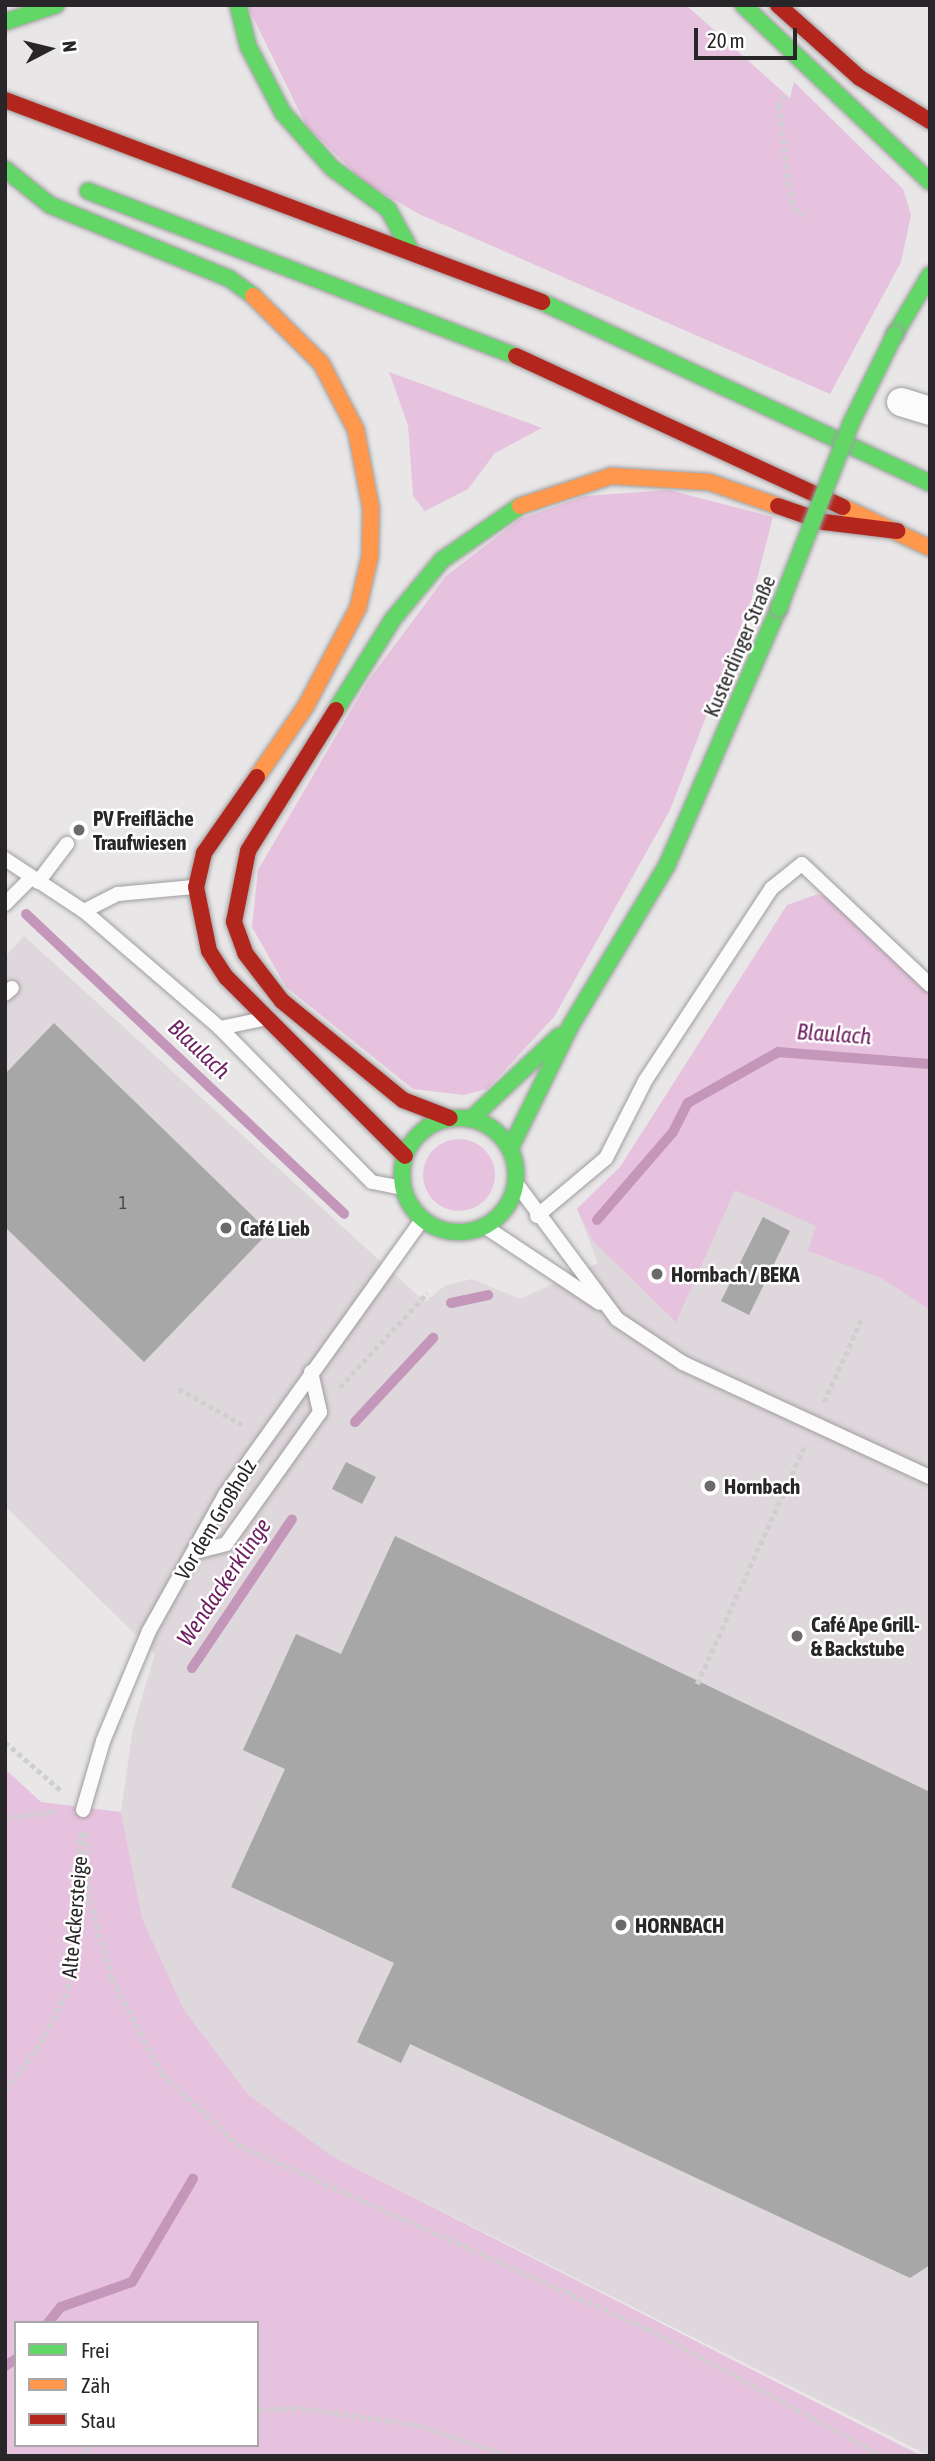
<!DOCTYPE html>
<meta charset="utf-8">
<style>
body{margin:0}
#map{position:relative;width:935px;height:2461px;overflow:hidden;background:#e8e6e7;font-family:"Asap Condensed",sans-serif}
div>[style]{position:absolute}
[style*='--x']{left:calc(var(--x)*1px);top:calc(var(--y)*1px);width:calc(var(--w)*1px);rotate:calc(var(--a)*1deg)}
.built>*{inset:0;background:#ded7dc}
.green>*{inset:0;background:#e7c2df}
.round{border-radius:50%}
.stream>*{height:10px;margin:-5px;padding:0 5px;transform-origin:5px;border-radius:5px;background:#c496ba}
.building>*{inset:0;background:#a7a7a8}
.path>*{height:4.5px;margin-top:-2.25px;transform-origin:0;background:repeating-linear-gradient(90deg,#d0cfd0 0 5px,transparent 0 8.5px)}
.roads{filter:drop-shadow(0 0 2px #9f9d9e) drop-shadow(0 0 2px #9f9d9e)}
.lane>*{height:14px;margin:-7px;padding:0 7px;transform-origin:7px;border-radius:7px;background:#fcfbfb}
.street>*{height:28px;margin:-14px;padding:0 14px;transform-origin:14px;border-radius:14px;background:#fcfbfb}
.fast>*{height:16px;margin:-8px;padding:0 8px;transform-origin:8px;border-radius:8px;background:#63d668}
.fast>.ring{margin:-8px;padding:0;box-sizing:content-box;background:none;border:16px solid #63d668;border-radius:50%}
.slow>*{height:16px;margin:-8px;padding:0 8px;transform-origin:8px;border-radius:8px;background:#ff974d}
.jam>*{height:16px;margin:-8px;padding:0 8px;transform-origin:8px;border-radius:8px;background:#b3261e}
.bridges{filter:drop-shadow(0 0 2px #9f9d9e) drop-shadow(0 0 2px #9f9d9e)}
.fast-bridge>*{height:16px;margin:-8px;padding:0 8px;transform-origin:8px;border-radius:8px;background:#63d668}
.dots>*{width:19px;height:19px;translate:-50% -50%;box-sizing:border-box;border:4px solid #fff;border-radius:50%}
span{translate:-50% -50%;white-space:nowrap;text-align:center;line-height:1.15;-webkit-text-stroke:5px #fff;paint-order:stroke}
.number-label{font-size:18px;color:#484648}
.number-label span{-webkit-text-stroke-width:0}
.street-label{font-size:21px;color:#282628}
.poi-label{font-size:21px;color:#282628;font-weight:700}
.left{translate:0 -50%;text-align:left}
.water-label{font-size:23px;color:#6c1e60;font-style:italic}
.frame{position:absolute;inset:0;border:7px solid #282628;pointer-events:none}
.legend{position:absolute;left:14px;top:2321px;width:245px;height:126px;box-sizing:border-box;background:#fff;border:2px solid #a9a8a9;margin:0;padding:9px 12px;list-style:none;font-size:21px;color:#282628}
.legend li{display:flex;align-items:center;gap:14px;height:35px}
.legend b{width:35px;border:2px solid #a9a8a9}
.north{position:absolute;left:14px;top:14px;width:70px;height:70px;-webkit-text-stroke:5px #fff;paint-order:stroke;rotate:83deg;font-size:19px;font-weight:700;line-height:28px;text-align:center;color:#282628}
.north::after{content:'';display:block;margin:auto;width:24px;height:32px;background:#282628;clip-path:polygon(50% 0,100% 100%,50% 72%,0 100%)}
.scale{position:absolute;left:694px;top:28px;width:103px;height:32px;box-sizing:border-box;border:4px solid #282628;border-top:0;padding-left:9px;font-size:21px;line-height:24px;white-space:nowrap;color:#282628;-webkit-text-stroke:5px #fff;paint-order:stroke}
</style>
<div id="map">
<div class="built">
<div style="clip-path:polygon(24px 936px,425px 1302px,444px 1286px,472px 1279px,520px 1299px,598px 1263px,577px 1209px,620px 1167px,930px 1069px,930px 2456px,330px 2155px,248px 2094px,184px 2010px,142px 1918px,121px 1812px,133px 1728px,155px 1654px,5px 1506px,5px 957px)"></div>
</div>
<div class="green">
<div style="clip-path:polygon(247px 5px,686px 5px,790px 98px,794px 82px,903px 189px,911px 215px,901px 262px,830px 394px,419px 214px,364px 182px,306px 125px)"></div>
<div style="clip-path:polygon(389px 372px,542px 428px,495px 453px,468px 489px,425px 511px,413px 496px,408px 425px)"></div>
<div style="clip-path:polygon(669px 490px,773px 517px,752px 598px,670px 810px,554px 1017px,487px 1089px,464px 1095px,413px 1089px,286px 987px,252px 927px,258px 870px,368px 681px,446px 576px,520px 519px,585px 496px)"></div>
<div style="clip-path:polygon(818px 894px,844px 904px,930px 985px,930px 1310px,881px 1278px,808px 1251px,816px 1226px,735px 1190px,676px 1322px,593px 1241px,577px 1209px,620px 1167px,787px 905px)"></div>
<div class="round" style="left:423px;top:1139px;width:72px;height:72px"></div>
<div style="clip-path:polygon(evenodd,5px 1769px,41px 1802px,121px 1812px,142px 1918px,184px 2010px,248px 2094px,330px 2155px,922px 2456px,5px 2456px,5px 1769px,16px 2323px,257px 2323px,257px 2445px,16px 2445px,16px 2323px)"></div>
</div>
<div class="stream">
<div style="--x:26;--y:914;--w:437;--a:43.3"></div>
<div style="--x:597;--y:1220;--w:116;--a:-49.2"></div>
<div style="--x:673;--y:1132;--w:33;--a:-63"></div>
<div style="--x:688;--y:1103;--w:103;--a:-29.5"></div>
<div style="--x:778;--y:1052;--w:152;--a:4.5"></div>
<div style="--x:451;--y:1303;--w:38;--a:-12"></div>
<div style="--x:355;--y:1422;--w:115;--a:-47.1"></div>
<div style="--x:192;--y:1668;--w:179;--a:-56.1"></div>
<div style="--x:48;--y:2323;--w:21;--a:-51"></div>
<div style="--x:61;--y:2307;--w:75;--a:-19.4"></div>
<div style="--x:132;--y:2282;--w:120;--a:-59.4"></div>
<div style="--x:5;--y:2366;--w:13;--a:-32"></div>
</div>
<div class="building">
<div style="clip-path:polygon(54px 1023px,269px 1232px,144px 1362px,5px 1227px,5px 1074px)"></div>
<div style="clip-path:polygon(763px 1217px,790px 1231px,749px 1315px,721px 1301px)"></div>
<div style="clip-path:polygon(346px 1462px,376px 1477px,362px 1504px,332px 1489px)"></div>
<div style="clip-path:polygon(395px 1536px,930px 1792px,930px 2265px,910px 2278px,410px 2044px,401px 2063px,357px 2042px,394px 1963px,231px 1887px,285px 1769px,243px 1750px,296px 1634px,341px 1654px)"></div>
</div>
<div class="path">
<div style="--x:785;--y:95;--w:12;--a:121"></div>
<div style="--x:779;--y:105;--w:79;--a:82.7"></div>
<div style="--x:789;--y:183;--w:25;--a:79"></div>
<div style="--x:794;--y:208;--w:12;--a:42"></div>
<div style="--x:340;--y:1387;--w:128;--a:-47.2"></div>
<div style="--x:179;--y:1389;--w:76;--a:29.3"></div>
<div style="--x:824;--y:1402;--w:92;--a:-65.7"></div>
<div style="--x:697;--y:1684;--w:262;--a:-65.7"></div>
<div style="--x:5;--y:1742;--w:77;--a:40.8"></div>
<div style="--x:5;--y:1818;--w:53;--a:-7.5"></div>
<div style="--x:85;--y:1833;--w:67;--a:85.7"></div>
<div style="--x:90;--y:1900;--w:82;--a:74.4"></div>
<div style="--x:112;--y:1979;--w:107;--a:62.2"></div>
<div style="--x:162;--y:2074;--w:105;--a:42.7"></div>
<div style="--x:239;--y:2145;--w:447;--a:24.2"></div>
<div style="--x:647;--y:2328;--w:268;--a:28.5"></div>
<div style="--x:5;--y:2090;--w:59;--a:-52.5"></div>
<div style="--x:41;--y:2043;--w:60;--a:-63.4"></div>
<div style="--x:68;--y:1989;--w:158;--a:-85.3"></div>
<div style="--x:257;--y:2410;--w:44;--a:-2.6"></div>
<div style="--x:301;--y:2408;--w:117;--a:8.3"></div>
<div style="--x:417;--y:2425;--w:98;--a:18.4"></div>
<div style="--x:77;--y:2456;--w:20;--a:-33"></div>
</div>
<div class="roads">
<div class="lane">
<div style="--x:5;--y:859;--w:95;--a:33.4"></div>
<div style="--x:84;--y:911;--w:179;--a:40.7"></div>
<div style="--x:220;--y:1028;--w:216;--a:45.4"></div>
<div style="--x:372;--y:1182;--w:32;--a:11"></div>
<div style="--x:38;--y:882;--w:48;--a:-52.7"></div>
<div style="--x:5;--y:904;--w:38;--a:-45"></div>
<div style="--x:84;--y:911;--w:38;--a:-27"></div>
<div style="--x:118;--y:894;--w:76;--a:-5.3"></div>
<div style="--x:5;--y:994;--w:9;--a:-41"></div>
<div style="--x:220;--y:1028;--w:44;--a:-11.8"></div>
<div style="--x:516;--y:1183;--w:169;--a:53.4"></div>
<div style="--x:617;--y:1319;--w:79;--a:33.7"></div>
<div style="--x:683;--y:1363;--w:272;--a:24.8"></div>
<div style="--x:537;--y:1216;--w:90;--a:-40"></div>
<div style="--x:606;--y:1158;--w:86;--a:-63.1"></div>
<div style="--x:645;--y:1081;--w:231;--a:-56.7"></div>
<div style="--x:772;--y:888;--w:38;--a:-39"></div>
<div style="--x:802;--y:864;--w:176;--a:43.4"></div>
<div style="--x:484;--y:1226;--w:139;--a:33.6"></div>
<div style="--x:195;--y:1552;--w:32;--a:-14"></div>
<div style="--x:226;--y:1544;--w:162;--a:-54.5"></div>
<div style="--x:320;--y:1412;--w:41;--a:-102.7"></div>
<div style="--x:83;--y:1810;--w:72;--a:-73.8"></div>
<div style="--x:103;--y:1741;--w:119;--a:-67.3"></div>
<div style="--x:149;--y:1631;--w:156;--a:-60.8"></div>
<div style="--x:225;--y:1495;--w:338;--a:-54.4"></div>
</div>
<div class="street">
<div style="--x:901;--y:402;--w:30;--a:17"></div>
</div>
<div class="fast">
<div style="--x:238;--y:5;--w:42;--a:76.3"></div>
<div style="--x:248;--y:46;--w:76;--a:62.4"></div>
<div style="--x:283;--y:113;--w:74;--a:48.3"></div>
<div style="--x:332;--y:168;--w:69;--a:36.2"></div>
<div style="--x:388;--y:209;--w:46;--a:61.2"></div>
<div style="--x:743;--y:5;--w:257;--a:43.4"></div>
<div style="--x:5;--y:22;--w:54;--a:-18.4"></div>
<div style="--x:5;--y:169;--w:58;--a:38.7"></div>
<div style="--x:50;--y:205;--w:195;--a:22.3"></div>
<div style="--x:230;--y:279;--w:29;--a:36"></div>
<div style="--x:88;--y:191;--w:459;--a:21.1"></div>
<div style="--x:542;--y:302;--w:428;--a:25"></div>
<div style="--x:895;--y:334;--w:69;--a:-59.3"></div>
<div style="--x:336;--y:710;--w:107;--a:-57.9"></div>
<div style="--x:393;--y:619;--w:77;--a:-50.3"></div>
<div style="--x:442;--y:560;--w:95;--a:-34.7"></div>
<div class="ring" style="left:402px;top:1118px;width:98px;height:98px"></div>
<div style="--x:472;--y:1118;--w:120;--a:-43.3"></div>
<div style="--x:510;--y:1149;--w:138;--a:-63.8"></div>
<div style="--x:571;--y:1025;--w:187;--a:-59"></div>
<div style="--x:667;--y:865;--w:280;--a:-66.5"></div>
</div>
<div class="slow">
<div style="--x:253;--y:296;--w:95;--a:44.6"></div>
<div style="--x:321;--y:363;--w:76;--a:62.4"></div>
<div style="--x:356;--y:430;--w:80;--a:79.2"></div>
<div style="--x:371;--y:509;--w:47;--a:91.2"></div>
<div style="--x:370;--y:556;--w:53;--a:103"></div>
<div style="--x:358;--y:608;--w:111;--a:118"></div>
<div style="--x:306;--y:706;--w:86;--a:124.6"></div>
<div style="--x:520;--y:506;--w:96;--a:-18.2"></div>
<div style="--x:611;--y:476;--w:98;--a:3.5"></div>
<div style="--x:709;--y:482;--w:73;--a:19.2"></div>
<div style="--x:843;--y:507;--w:96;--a:25.2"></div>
</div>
<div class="jam">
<div style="--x:778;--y:5;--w:110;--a:41.7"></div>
<div style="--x:860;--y:78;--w:82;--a:31.6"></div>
<div style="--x:5;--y:100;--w:574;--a:20.61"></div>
<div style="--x:516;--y:356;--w:360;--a:24.8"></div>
<div style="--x:778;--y:506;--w:49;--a:19.2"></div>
<div style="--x:824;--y:522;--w:74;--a:7"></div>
<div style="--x:336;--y:710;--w:166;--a:122"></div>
<div style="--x:248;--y:851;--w:72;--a:101.2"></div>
<div style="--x:234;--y:922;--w:33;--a:70"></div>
<div style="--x:245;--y:953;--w:61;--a:52.4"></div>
<div style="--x:282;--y:1001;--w:156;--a:39.3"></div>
<div style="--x:403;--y:1100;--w:50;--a:21"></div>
<div style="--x:257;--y:777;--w:93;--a:124.9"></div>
<div style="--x:204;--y:853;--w:35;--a:103"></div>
<div style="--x:196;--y:887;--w:65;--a:78.5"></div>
<div style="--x:209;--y:951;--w:31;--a:57"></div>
<div style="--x:226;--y:977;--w:253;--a:45"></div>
</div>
</div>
<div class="bridges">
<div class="fast-bridge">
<div style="--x:779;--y:608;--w:199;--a:-68.7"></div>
<div style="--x:851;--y:423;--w:99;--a:-63.7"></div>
</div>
</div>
<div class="dots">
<div style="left:79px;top:830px;background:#6b696b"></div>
<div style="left:226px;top:1228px;background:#6b696b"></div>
<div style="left:657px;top:1274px;background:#6b696b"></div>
<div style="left:710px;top:1486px;background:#6b696b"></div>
<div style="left:797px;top:1636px;background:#6b696b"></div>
<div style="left:621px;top:1925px;background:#6b696b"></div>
</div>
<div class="number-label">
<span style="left:123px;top:1203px">1</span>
</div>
<div class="street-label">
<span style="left:739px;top:646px;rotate:-67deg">Kusterdinger Straße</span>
<span style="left:215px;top:1519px;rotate:-59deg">Vor dem Großholz</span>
<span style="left:74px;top:1917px;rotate:-85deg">Alte Ackersteige</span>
</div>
<div class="poi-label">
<span class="left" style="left:93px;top:830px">PV Freifläche<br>Traufwiesen</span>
<span class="left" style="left:240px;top:1228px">Café Lieb</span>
<span class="left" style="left:671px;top:1274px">Hornbach / BEKA</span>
<span class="left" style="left:724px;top:1486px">Hornbach</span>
<span class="left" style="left:811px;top:1636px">Café Ape Grill-<br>&amp; Backstube</span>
<span class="left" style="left:635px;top:1925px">HORNBACH</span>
</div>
<div class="water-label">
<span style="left:834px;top:1034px;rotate:4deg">Blaulach</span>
<span style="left:199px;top:1049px;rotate:43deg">Blaulach</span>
<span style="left:224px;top:1582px;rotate:-56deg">Wendackerklinge</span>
</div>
<div class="frame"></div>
<ul class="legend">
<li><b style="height:9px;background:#63d668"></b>Frei</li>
<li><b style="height:9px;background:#ff974d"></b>Zäh</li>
<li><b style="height:9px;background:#b3261e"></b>Stau</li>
</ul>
<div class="north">N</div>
<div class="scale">20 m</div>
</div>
